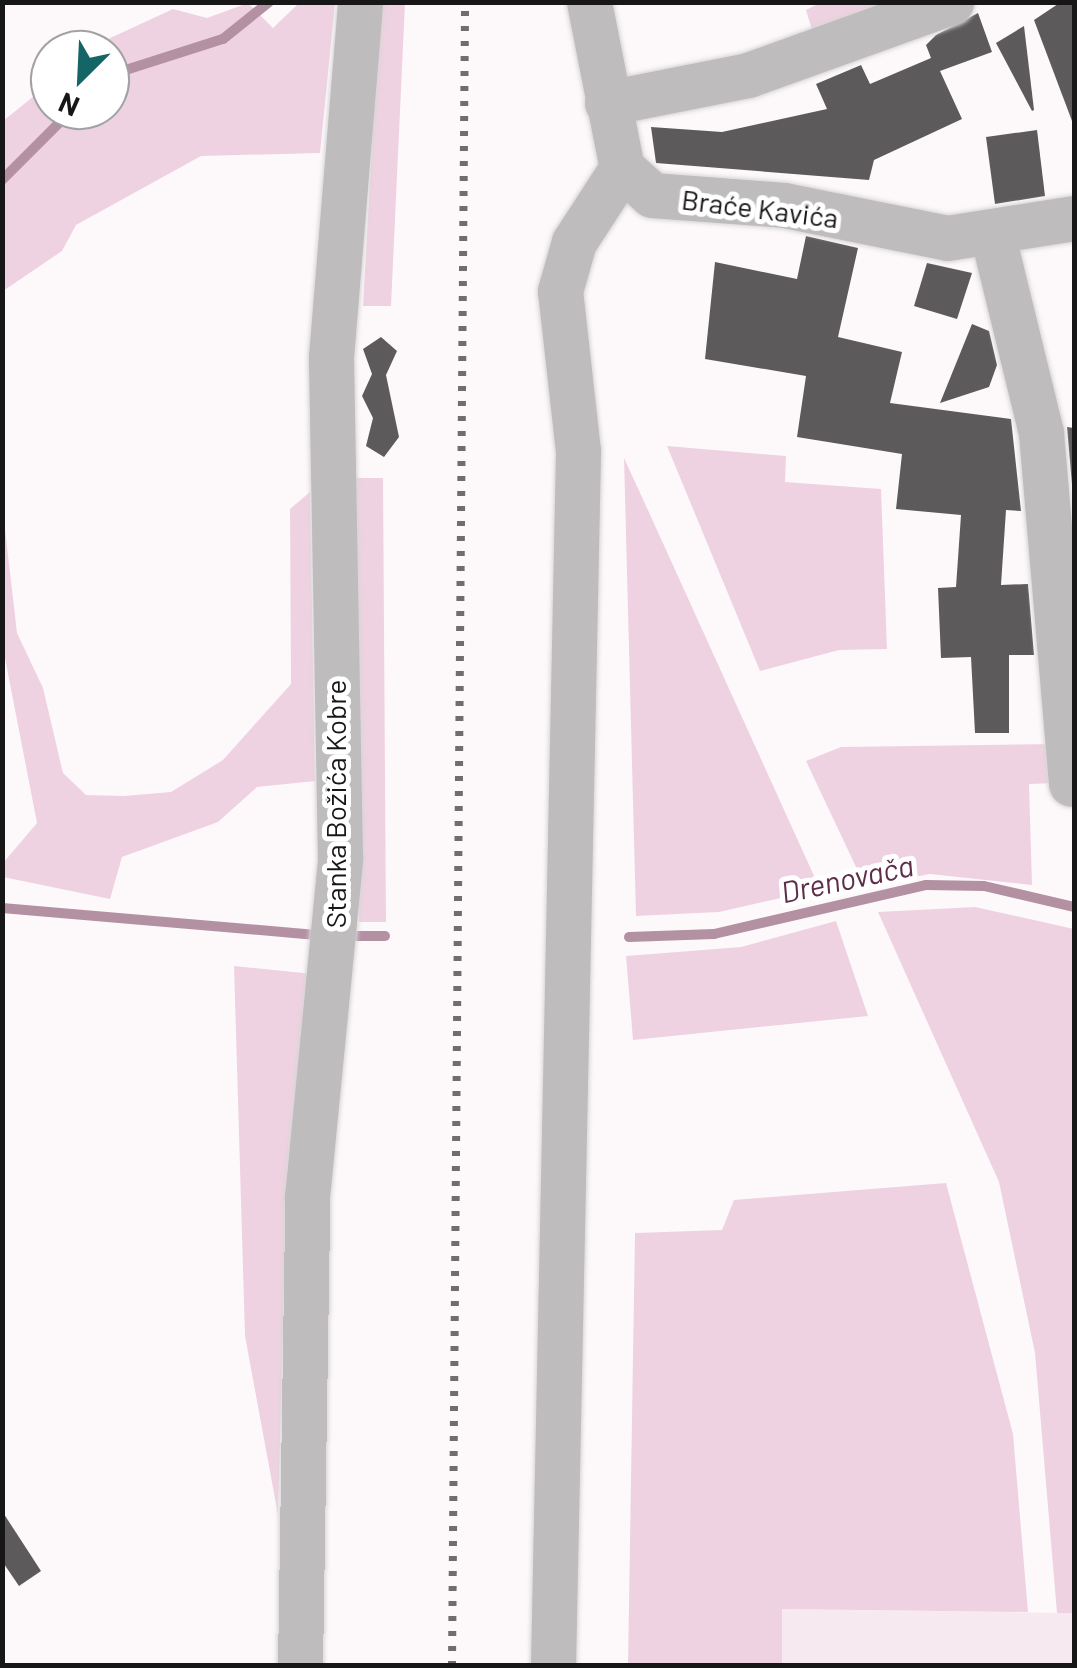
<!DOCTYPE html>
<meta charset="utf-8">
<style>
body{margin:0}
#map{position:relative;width:1077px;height:1668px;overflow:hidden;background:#fdf9fb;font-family:Barlow,sans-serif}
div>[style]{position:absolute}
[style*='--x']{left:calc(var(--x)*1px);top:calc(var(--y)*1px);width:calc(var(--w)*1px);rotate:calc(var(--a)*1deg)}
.built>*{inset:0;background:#f6eaf0}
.green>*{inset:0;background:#efd2e1}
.stream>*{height:10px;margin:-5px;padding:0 5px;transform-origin:5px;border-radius:5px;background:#b490a3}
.building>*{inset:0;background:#5d5a5b}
.roads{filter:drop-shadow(0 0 2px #d8d5d7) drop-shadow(0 0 2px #d8d5d7)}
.minor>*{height:45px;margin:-22.5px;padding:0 22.5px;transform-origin:22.5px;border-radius:22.5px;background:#bebcbd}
.rail>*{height:8px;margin-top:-4px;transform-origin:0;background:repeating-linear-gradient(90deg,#6f6d6e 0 5px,transparent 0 15px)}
span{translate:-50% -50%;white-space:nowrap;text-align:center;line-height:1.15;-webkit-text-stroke:10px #fff;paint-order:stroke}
.street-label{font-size:28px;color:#181717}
.water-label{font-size:30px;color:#5d2d49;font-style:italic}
.frame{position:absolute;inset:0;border:5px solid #181717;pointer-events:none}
.north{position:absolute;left:30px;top:30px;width:100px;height:100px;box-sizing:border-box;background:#fff;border:2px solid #a3a2a2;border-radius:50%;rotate:204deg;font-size:28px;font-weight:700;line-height:40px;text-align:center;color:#181717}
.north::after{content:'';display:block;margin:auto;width:35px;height:45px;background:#166566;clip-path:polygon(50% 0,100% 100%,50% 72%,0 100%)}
</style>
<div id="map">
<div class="built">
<div style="clip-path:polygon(782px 1609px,1074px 1613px,1074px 1665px,782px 1665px)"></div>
</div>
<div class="green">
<div style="clip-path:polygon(248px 3px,273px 28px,299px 3px,335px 3px,320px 153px,201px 156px,76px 225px,62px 251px,3px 291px,3px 121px,50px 83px,50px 110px,110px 110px,110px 50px,89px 50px,95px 45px,173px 9px,207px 18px)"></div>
<div style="clip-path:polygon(380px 3px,405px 3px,391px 306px,363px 306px)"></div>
<div style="clip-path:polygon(820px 3px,916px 3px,815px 40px,806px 10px)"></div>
<div style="clip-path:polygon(667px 446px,786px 456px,785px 482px,881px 489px,887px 649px,839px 650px,760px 671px)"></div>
<div style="clip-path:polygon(624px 458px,652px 519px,820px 889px,719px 912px,636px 916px)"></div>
<div style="clip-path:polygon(355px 478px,383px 478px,386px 922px,359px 922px)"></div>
<div style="clip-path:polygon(310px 492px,315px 781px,257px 787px,218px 822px,122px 857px,110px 899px,3px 877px,3px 863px,37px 823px,3px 648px,3px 512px,17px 633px,43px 688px,63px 773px,86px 795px,124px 796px,171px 792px,223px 760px,291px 684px,290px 509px)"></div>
<div style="clip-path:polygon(1056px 744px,1058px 783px,1029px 784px,1032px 885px,930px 874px,865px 886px,806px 761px,841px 747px)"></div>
<div style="clip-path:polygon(975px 907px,1074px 929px,1074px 1613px,1057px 1613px,1035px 1353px,999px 1182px,878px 912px)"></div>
<div style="clip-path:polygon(836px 921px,868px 1016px,633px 1040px,626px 956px,741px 947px)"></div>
<div style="clip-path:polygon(234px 966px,313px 974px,287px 1169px,278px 1515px,245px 1336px)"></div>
<div style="clip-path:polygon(946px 1183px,1013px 1434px,1028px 1612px,782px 1609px,782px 1665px,628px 1665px,635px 1233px,722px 1230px,734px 1200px)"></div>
</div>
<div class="stream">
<div style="--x:110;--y:75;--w:119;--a:-17.7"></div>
<div style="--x:223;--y:39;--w:59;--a:-38.8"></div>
<div style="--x:2;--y:180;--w:99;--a:-45"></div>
<div style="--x:2;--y:908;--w:318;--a:4.9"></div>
<div style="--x:341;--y:936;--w:44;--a:0"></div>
<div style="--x:629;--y:937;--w:85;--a:-2"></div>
<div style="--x:714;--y:934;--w:218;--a:-13"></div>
<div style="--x:926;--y:885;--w:58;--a:1"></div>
<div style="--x:984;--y:886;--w:92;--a:13.1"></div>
</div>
<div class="building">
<div style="clip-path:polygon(1061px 2px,1074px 2px,1072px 121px,1034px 20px)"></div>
<div style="clip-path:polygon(978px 13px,992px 52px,940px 71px,962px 119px,874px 160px,869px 180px,656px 163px,651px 127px,722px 132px,827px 109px,816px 84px,861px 65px,870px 84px,931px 58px,926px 45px,936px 35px)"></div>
<div style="clip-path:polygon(1024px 26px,1034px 110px,1032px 111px,996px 43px)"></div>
<div style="clip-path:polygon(1037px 130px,1045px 196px,995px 204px,986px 137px)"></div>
<div style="clip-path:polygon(806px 236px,858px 248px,838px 337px,902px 352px,890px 403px,1011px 419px,1021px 511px,1006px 510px,1001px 585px,1028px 584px,1034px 655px,1009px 655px,1009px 733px,975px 733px,971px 657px,941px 658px,938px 588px,956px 587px,961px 515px,896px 509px,902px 454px,797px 437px,806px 376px,705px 359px,715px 262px,797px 279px)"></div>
<div style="clip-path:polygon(927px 263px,972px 273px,957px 319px,914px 306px)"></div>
<div style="clip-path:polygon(972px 324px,989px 331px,997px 365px,989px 387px,940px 403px)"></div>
<div style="clip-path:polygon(381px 337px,397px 351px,386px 375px,399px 437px,384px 457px,366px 446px,373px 418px,362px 396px,372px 374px,363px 349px)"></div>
<div style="clip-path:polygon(1067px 427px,1074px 428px,1074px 508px)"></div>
<div style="clip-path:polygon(2px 1511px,41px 1571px,19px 1586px,2px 1561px)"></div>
</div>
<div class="roads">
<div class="minor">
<div style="--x:589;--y:2;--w:169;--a:78.8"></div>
<div style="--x:622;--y:168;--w:40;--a:42"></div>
<div style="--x:652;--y:195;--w:132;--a:4.3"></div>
<div style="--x:784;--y:205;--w:166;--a:11.4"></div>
<div style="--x:947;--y:238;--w:129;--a:-8.9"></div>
<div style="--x:607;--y:103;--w:144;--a:-11.2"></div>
<div style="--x:748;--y:75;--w:216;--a:-19.8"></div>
<div style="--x:993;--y:237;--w:202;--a:76.2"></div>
<div style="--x:1041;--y:433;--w:352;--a:85.1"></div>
<div style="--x:300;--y:1666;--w:469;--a:-89.1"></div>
<div style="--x:307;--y:1197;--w:340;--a:-84.4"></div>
<div style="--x:340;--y:859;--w:502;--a:-91.03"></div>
<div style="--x:331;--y:357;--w:356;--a:-85.3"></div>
<div style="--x:553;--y:1666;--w:1215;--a:-88.82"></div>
<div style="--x:578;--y:451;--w:161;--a:-96.4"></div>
<div style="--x:560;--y:291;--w:51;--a:-74.1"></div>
<div style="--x:574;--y:242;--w:88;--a:-57"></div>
</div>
</div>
<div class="rail">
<div style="--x:452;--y:1666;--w:1664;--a:-89.55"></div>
</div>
<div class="street-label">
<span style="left:760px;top:208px;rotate:7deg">Braće Kavića</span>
<span style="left:335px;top:804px;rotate:-90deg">Stanka Božića Kobre</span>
</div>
<div class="water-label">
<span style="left:847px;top:878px;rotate:-12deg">Drenovača</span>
</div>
<div class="frame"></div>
<div class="north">N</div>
</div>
